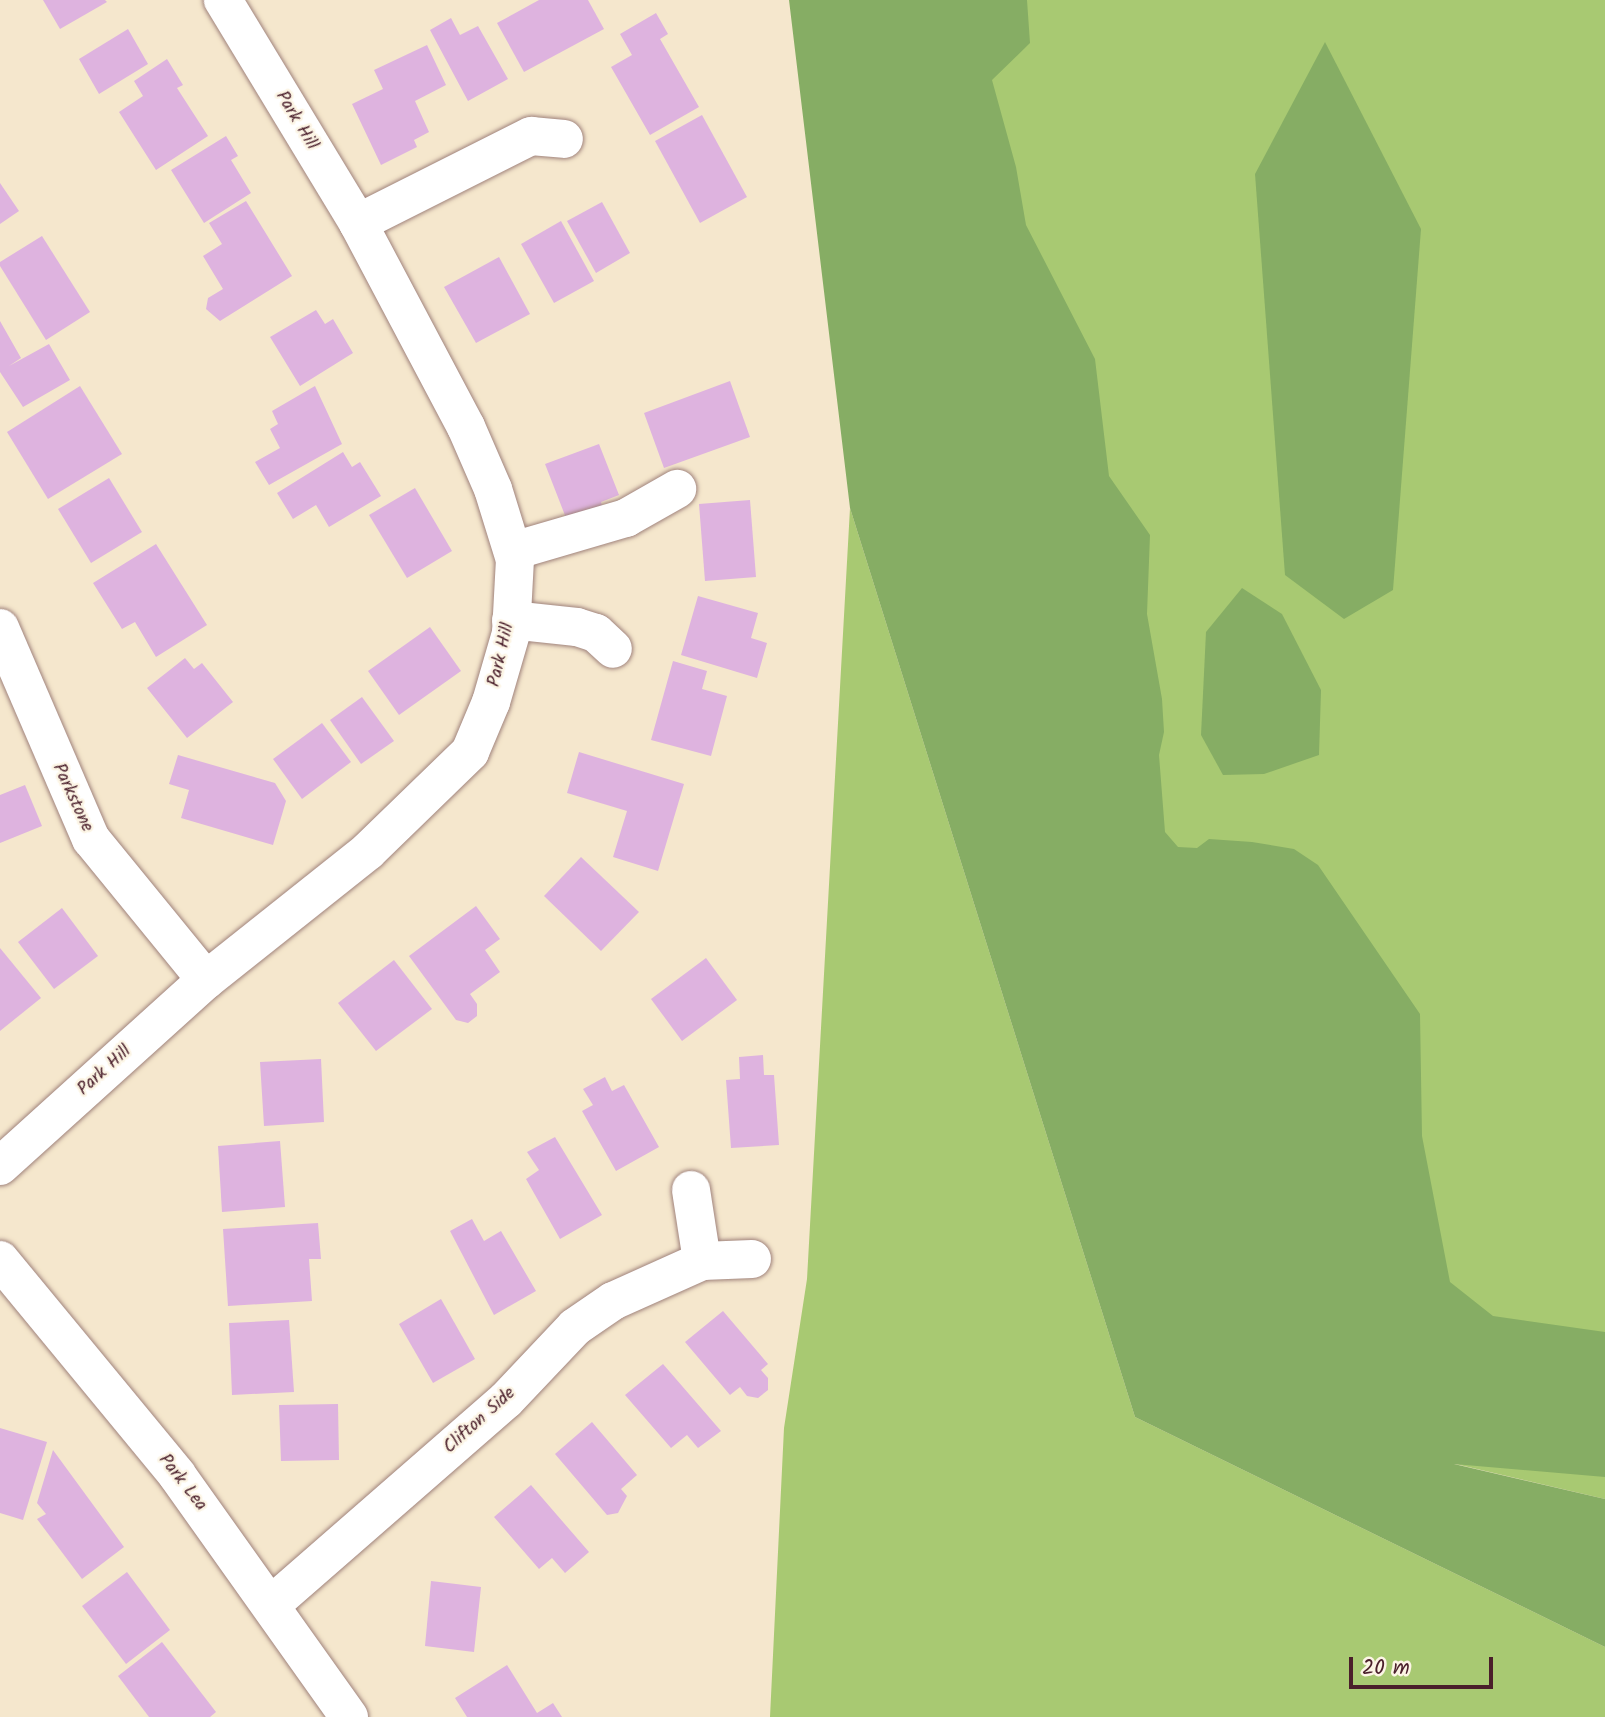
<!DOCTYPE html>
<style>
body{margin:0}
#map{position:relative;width:1605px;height:1717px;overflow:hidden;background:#f5e7cd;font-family:Kalam,sans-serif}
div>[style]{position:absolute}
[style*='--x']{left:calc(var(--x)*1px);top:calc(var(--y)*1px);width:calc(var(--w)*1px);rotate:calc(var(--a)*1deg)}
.green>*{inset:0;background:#a8c972}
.forest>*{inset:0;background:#86ad64}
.building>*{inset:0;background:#deb3df}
.roads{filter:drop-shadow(0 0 2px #a0837c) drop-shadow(0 0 2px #a0837c)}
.minor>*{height:38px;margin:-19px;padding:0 19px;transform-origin:19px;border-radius:19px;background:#fff}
span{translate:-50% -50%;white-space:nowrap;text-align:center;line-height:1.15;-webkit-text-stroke:5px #fcf5e5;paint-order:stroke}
.street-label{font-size:18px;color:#4a1f2b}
.scale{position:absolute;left:1349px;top:1657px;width:144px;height:32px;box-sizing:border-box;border:4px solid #4a1f2b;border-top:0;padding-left:9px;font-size:21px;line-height:24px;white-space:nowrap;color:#4a1f2b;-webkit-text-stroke:5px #fcf5e5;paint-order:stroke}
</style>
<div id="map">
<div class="green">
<div style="clip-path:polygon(914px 0,1605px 0,1605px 1499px,1447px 1462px,1049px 781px)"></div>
<div style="clip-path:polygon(850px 508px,1135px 1417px,1605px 1647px,1605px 1717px,770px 1717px,784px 1428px,807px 1279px)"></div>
</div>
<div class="forest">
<div style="clip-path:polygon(789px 0,1027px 0,1030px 43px,992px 80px,1016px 167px,1026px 225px,1095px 359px,1109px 476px,1150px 535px,1147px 614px,1162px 699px,1164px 732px,1159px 755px,1165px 832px,1178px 847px,1197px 848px,1209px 839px,1252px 842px,1294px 849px,1318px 865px,1420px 1014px,1422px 1136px,1450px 1282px,1493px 1316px,1605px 1332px,1605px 1477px,1454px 1464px,1605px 1499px,1605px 1647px,1135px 1417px,850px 508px)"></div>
<div style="clip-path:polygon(1325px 42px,1421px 229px,1393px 590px,1344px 619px,1285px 575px,1255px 174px)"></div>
<div style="clip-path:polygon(1242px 588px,1282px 614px,1321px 690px,1319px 755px,1264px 774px,1223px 775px,1201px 735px,1206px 632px)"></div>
</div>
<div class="building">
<div style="clip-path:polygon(43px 0,105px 0,107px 2px,60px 29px)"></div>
<div style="clip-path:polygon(539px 0,588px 0,604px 29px,524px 72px,497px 23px)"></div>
<div style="clip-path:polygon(656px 13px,668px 34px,660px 39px,699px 107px,650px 135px,611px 67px,632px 55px,620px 34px)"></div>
<div style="clip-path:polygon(451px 18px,460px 35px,478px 26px,508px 79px,468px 101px,430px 30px)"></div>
<div style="clip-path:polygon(128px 29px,148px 64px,99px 94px,79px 59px)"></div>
<div style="clip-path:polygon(427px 45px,446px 85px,415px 101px,429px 132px,414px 140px,417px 147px,381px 165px,352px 104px,383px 89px,374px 70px)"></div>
<div style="clip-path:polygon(167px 59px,183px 85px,177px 88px,208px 136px,156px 170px,119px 112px,143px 96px,134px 81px)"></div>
<div style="clip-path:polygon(702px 115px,747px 197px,700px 223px,655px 141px)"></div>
<div style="clip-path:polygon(226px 136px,238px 156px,231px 160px,251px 193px,204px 223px,171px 170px)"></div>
<div style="clip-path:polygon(0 183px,19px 211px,0 224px)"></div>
<div style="clip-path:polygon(246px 201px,292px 276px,220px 321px,206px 309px,208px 298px,223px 289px,203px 256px,222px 244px,209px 223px)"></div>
<div style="clip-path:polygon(602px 202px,630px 253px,596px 273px,567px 221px)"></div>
<div style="clip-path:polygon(561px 221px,594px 281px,554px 303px,521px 244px)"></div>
<div style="clip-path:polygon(42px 236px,90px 312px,46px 340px,0 266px,0 262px)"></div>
<div style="clip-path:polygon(499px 257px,530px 314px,476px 343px,444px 287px)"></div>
<div style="clip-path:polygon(316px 310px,325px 324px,333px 319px,353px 353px,300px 386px,270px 337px)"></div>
<div style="clip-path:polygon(0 321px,21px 358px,9px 366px,49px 344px,70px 380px,23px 407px,0 372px)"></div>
<div style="clip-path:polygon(730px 381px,750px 437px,664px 468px,644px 413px)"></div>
<div style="clip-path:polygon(80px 386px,122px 454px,48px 499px,7px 432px)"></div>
<div style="clip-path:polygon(315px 386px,342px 444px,269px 485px,255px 462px,280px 448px,270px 429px,278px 424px,272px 411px)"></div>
<div style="clip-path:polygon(599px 444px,619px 495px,601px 502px,603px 509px,568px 523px,545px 464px)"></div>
<div style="clip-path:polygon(343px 452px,352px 467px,360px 462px,381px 496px,329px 527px,316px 505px,293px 519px,277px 493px)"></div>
<div style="clip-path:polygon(109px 478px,142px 532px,91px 563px,58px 509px)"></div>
<div style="clip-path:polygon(415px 488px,452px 551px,407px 578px,369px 515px)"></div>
<div style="clip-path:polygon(750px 500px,756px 577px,705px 581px,699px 504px)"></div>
<div style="clip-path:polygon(156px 544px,207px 625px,156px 657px,135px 622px,122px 629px,93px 583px)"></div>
<div style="clip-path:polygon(698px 596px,758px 613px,751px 638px,767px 643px,757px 678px,681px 655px)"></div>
<div style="clip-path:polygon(430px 627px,461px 671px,399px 715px,368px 671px)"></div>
<div style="clip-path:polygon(185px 658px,194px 669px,202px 663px,233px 702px,187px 738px,147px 688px)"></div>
<div style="clip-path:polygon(673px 661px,707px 671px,702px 689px,727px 696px,711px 756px,651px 740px)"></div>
<div style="clip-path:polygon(362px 697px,394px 741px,361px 764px,330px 720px)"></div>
<div style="clip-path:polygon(322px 723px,351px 762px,302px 799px,273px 759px)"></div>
<div style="clip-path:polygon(579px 752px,684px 784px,658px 871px,613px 857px,627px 811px,567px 793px)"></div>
<div style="clip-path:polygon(178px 755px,275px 783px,286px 801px,273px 845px,181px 818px,189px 790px,169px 784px)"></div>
<div style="clip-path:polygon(25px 785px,42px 826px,0 843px,0 795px)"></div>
<div style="clip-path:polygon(581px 857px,639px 912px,601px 951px,544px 896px)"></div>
<div style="clip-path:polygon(476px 906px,500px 939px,485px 950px,500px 972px,470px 994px,477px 1004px,477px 1016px,468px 1023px,456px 1020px,409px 956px)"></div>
<div style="clip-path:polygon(62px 908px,98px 956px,54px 989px,18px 942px)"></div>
<div style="clip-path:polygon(0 948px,41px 998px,0 1031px)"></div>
<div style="clip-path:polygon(706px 958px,737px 1000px,682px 1041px,651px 999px)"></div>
<div style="clip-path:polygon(394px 960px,432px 1009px,376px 1051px,338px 1003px)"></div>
<div style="clip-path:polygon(763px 1055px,764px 1075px,774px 1075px,779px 1145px,731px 1148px,726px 1080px,740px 1079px,739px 1057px)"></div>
<div style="clip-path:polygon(321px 1059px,324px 1122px,264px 1126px,260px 1062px)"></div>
<div style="clip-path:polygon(605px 1077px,612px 1091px,624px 1085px,659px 1147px,616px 1171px,582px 1111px,593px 1105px,583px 1089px)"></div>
<div style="clip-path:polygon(555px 1137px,602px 1215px,560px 1239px,526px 1179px,539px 1170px,527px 1152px)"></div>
<div style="clip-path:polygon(280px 1141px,285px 1207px,222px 1212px,218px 1146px)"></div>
<div style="clip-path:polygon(472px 1219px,484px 1241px,501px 1231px,536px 1291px,494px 1315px,450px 1231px)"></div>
<div style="clip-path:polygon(318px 1223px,321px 1259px,309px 1259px,312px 1301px,228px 1306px,223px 1229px)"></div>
<div style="clip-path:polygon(441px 1299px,475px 1359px,433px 1383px,399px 1324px)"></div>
<div style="clip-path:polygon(723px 1311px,768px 1364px,761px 1370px,768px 1378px,768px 1390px,758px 1398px,747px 1396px,740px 1387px,730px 1395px,685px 1342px)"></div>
<div style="clip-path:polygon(289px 1320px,294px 1392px,232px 1395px,229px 1323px)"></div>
<div style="clip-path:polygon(663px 1364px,721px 1431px,698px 1448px,687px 1435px,671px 1448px,625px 1395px)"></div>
<div style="clip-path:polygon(338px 1404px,339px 1460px,281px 1461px,279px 1405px)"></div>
<div style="clip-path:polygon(592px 1422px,637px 1475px,621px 1489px,627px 1496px,618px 1513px,607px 1515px,555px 1454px)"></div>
<div style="clip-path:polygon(0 1428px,47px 1442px,23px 1520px,0 1513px)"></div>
<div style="clip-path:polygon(53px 1450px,124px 1547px,82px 1579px,37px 1519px,46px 1514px,37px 1503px)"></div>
<div style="clip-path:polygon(531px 1485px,589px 1552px,565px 1573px,552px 1558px,539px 1569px,494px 1517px)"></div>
<div style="clip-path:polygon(127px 1572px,170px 1630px,126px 1664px,82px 1606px)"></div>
<div style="clip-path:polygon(431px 1581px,481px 1587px,474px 1652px,425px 1646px)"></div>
<div style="clip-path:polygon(162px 1642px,216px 1712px,210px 1717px,149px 1717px,118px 1676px)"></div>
<div style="clip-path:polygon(507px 1665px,537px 1713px,553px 1703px,562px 1717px,467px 1717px,455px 1698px)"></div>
</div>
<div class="roads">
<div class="minor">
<div style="--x:358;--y:223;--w:194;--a:-26.7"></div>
<div style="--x:531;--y:136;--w:33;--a:5"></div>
<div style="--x:513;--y:551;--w:118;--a:-16.3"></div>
<div style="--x:626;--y:518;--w:59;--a:-29.6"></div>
<div style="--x:511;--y:620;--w:66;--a:6.1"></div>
<div style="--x:577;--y:627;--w:20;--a:18"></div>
<div style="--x:596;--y:633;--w:23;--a:43"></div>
<div style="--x:0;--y:628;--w:230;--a:66.7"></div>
<div style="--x:91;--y:839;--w:182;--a:50.8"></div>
<div style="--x:0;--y:1166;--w:278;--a:-42.1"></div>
<div style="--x:206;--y:980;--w:207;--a:-38.5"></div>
<div style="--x:368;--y:851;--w:142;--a:-44.1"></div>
<div style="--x:470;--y:752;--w:54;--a:-67.2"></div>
<div style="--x:491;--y:702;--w:72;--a:-73.8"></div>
<div style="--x:511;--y:633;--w:73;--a:-86.9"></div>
<div style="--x:515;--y:560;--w:74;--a:-107.2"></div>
<div style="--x:493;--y:489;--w:68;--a:-113.5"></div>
<div style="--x:466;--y:427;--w:231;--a:-117.9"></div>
<div style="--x:358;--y:223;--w:261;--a:-121.2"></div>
<div style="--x:691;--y:1190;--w:72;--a:81.2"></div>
<div style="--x:0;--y:1260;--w:278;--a:50.5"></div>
<div style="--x:177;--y:1475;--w:297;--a:54.6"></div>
<div style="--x:272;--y:1604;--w:310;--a:-41.1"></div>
<div style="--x:506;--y:1400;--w:100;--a:-46.6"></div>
<div style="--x:575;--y:1327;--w:46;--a:-34.4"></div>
<div style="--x:613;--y:1301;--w:98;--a:-24.2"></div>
<div style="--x:702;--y:1261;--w:50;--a:-2.3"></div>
</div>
</div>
<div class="street-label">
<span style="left:296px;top:121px;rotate:59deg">Park Hill</span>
<span style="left:502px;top:655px;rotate:-77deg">Park Hill</span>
<span style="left:72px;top:798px;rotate:65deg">Parkstone</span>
<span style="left:105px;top:1071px;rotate:-42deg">Park Hill</span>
<span style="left:480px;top:1421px;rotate:-42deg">Clifton Side</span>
<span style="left:182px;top:1483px;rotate:52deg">Park Lea</span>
</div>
<div class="scale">20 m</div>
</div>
